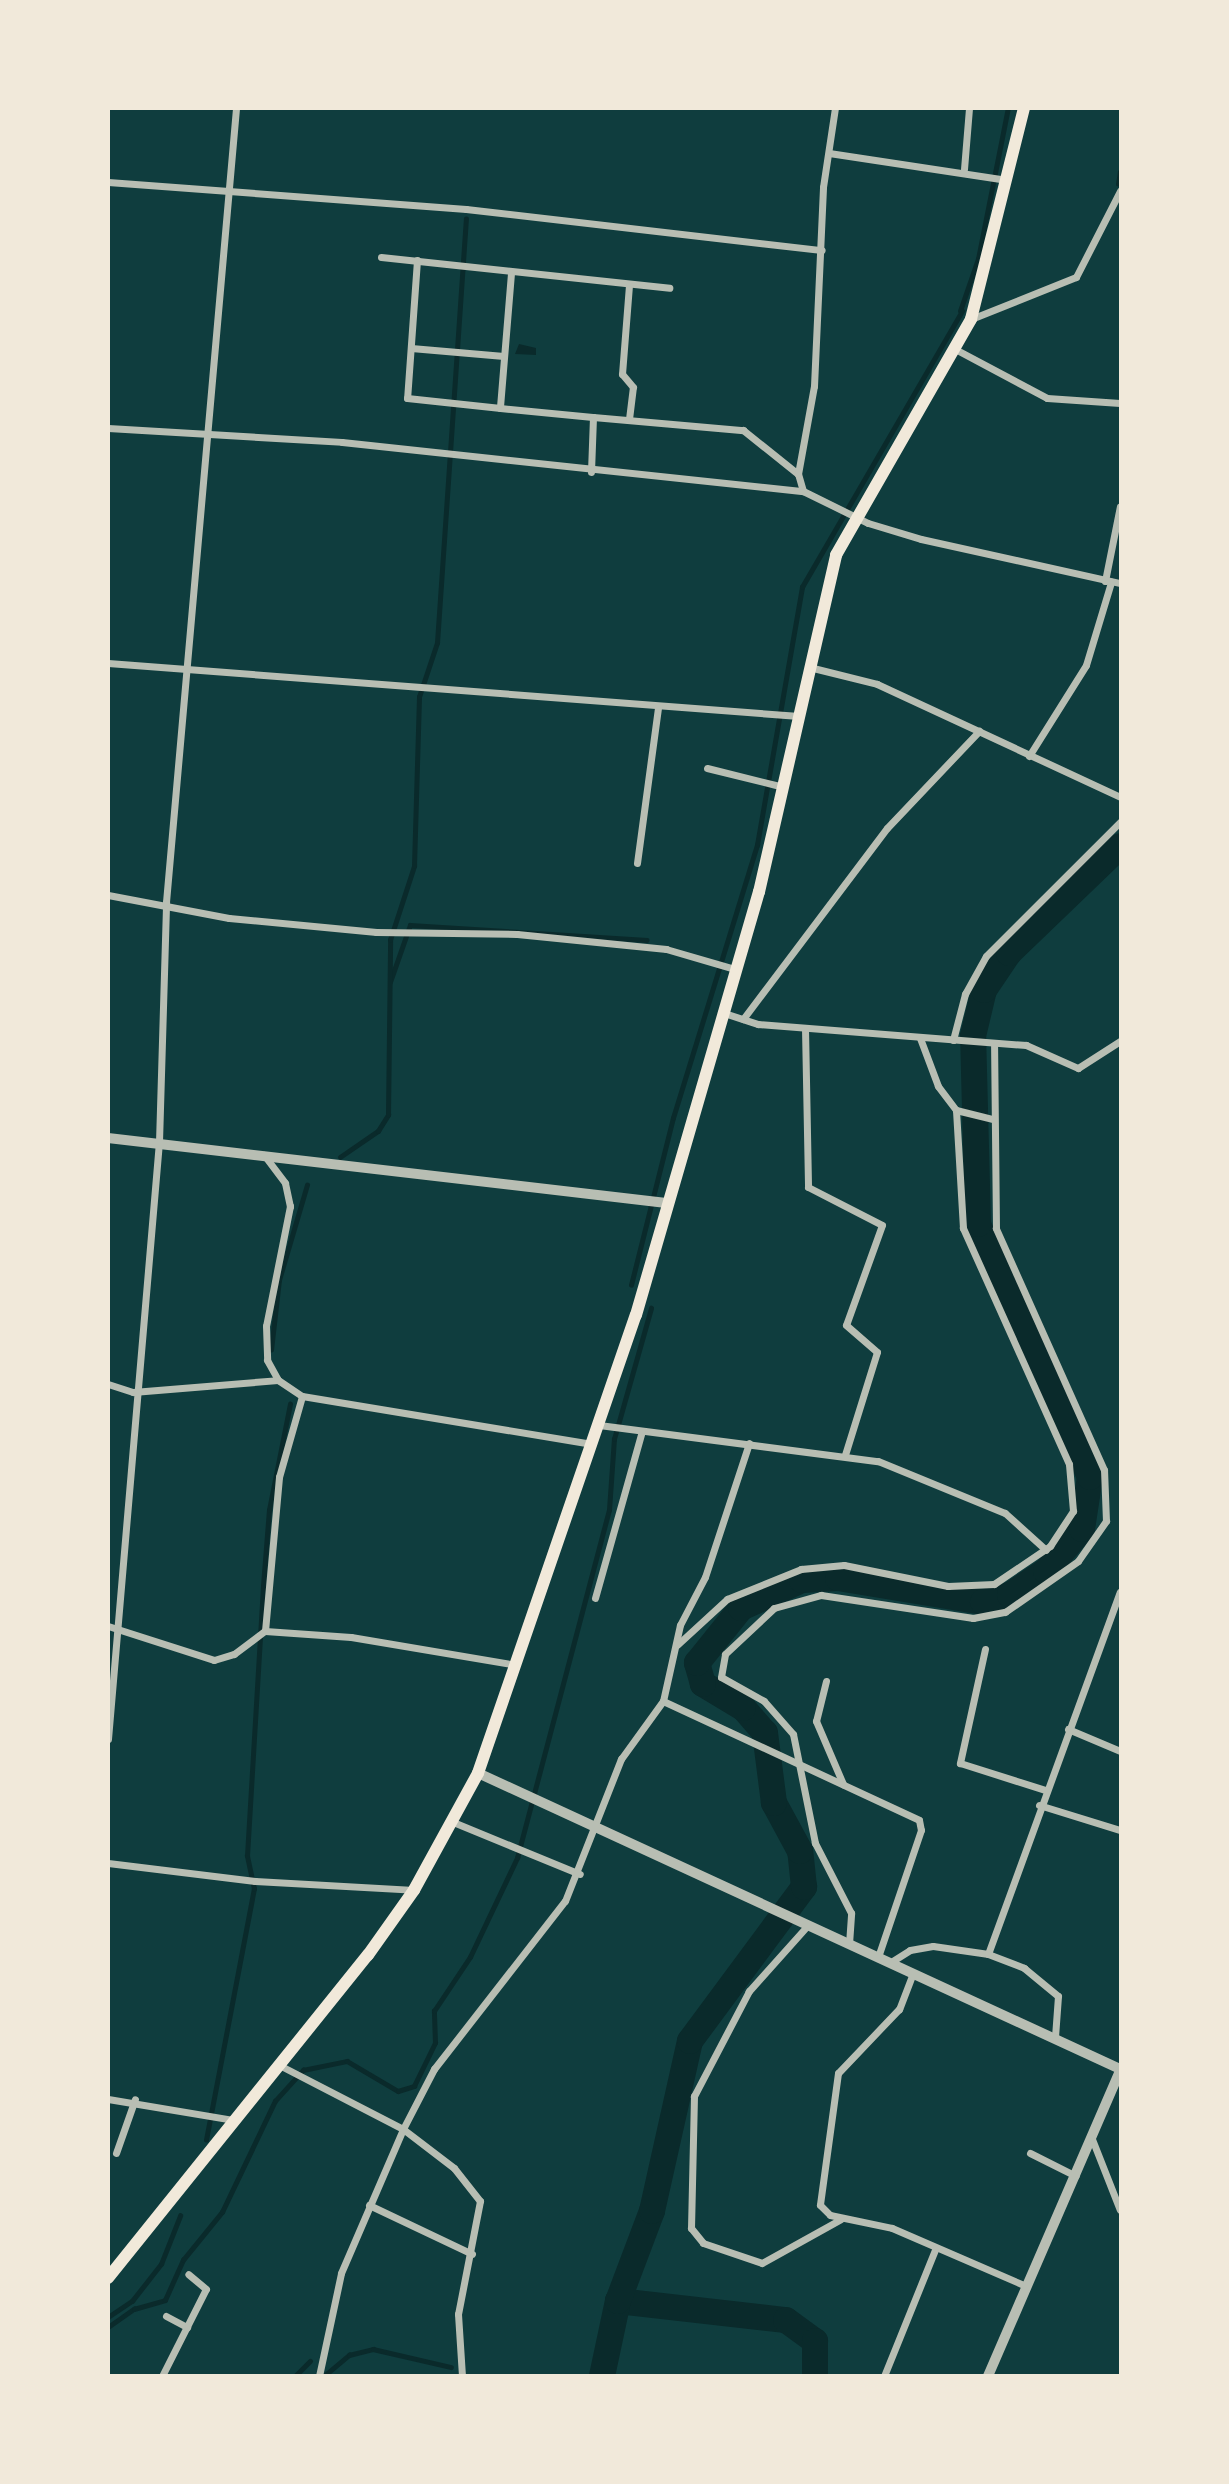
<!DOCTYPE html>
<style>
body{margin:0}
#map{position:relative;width:1229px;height:2484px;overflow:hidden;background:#0f3d3e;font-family:"Zilla Slab",serif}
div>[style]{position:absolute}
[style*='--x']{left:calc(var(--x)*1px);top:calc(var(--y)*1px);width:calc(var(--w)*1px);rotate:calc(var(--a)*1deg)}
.water>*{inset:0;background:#0a2a2b}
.stream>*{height:4.5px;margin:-2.25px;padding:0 2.25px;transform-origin:2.25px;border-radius:2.25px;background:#0a2a2b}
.river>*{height:26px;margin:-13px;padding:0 13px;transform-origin:13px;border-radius:13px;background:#0a2a2b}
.minor>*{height:7px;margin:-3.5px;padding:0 3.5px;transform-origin:3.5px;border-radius:3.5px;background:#b8beb3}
.tertiary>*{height:10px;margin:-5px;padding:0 5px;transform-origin:5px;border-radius:5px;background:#b8beb3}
.secondary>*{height:12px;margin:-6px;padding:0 6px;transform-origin:6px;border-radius:6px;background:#f1e9da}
span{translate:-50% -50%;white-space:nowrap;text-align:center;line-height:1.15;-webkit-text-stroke:5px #f1e9da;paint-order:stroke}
.frame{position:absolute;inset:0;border:110px solid #f1e9da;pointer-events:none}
</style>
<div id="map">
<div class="water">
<div style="clip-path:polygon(519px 344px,536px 348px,536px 355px,515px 354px)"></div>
</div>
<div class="stream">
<div style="--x:1118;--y:184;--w:12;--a:-81"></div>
<div style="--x:960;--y:311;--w:55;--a:-70.9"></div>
<div style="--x:978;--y:259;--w:154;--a:-78.8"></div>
<div style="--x:390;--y:982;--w:60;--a:-70.7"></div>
<div style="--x:410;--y:925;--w:237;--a:3.6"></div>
<div style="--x:340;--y:1157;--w:46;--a:-34.4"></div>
<div style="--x:378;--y:1131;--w:19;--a:-58"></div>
<div style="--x:388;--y:1115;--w:175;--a:-89.3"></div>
<div style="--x:390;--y:940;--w:78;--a:-72"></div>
<div style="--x:414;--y:866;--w:169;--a:-88.3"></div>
<div style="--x:419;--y:697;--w:57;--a:-71.6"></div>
<div style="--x:437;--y:643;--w:425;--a:-86.1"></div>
<div style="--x:631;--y:1285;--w:172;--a:-75.9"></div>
<div style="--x:673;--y:1118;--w:286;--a:-72.9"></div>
<div style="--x:757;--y:845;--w:262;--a:-80.1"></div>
<div style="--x:802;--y:587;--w:319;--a:-59.9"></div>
<div style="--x:271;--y:1350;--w:70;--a:-83.5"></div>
<div style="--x:279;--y:1280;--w:99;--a:-73.6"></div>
<div style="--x:206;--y:2140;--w:256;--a:-79.2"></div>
<div style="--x:254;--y:1889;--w:34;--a:-102"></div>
<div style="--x:247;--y:1856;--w:270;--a:-86.6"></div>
<div style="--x:263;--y:1586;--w:76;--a:-85.5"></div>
<div style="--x:269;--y:1510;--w:108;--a:-78.8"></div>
<div style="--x:108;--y:2317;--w:29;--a:-34"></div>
<div style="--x:132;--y:2301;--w:47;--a:-51.9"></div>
<div style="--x:161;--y:2264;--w:52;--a:-68.4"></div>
<div style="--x:108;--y:2327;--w:32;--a:-35"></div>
<div style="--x:134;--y:2309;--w:32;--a:-16"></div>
<div style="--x:165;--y:2300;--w:44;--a:-65.8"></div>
<div style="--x:183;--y:2260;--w:62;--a:-50.9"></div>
<div style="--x:222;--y:2212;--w:123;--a:-64.5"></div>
<div style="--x:275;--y:2101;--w:42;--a:-47.9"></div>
<div style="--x:303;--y:2070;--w:45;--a:-11.6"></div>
<div style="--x:347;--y:2061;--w:59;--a:30.5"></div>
<div style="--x:398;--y:2091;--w:17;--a:-17"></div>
<div style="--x:414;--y:2086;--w:48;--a:-64"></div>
<div style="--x:435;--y:2043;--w:32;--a:-92"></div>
<div style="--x:434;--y:2011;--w:65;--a:-56.3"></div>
<div style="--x:470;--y:1957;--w:110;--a:-64.6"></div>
<div style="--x:517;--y:1858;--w:360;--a:-75.2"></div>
<div style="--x:609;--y:1510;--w:71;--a:-86"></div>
<div style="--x:614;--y:1439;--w:136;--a:-74.2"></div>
<div style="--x:295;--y:2376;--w:21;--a:-45"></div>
<div style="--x:324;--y:2376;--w:33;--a:-40"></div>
<div style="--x:349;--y:2355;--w:25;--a:-14"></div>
<div style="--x:373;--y:2349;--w:80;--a:13"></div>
</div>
<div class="river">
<div style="--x:618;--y:2301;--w:169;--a:6.5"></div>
<div style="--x:786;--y:2320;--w:36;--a:36"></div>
<div style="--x:815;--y:2341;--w:35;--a:90"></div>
<div style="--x:602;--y:2376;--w:77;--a:-78"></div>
<div style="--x:618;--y:2301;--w:96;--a:-69.3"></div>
<div style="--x:652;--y:2211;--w:174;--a:-77.4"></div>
<div style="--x:690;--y:2041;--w:192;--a:-53.5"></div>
<div style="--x:804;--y:1887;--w:36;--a:-96"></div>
<div style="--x:800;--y:1851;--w:55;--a:-118.4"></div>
<div style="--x:774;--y:1803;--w:71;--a:-97.3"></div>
<div style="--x:765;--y:1733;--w:33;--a:-131"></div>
<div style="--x:743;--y:1708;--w:47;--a:-149"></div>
<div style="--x:703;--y:1684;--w:22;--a:-106"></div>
<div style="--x:697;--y:1663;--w:70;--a:-51.3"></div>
<div style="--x:741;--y:1608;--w:67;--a:-24.7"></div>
<div style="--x:802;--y:1580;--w:36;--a:-3"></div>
<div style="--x:838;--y:1578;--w:147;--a:9.4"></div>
<div style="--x:983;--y:1602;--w:28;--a:-15"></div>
<div style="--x:1010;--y:1595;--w:43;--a:-33.7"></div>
<div style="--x:1046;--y:1571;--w:55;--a:-49.4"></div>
<div style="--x:1082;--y:1529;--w:53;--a:-81.3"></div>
<div style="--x:1090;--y:1477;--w:277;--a:-113.9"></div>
<div style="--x:978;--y:1224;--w:188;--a:-91.5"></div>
<div style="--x:973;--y:1036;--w:47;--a:-76.6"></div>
<div style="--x:984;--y:990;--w:45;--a:-56"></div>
<div style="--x:1009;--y:953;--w:154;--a:-43.9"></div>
</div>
<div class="minor">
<div style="--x:829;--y:153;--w:180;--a:8.6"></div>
<div style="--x:964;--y:169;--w:61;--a:-85.3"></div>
<div style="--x:108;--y:182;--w:359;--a:4.3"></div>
<div style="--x:466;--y:209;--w:358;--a:6.6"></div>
<div style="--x:381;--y:257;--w:290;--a:6.1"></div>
<div style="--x:417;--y:260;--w:138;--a:94.1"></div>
<div style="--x:407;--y:398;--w:94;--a:6.1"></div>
<div style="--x:511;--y:273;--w:135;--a:94.7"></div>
<div style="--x:500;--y:408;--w:93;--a:5.5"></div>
<div style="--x:593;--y:417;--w:55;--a:92.1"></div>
<div style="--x:971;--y:319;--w:113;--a:-21.8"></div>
<div style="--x:1076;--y:277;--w:97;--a:-62.9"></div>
<div style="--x:411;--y:348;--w:93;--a:4.9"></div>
<div style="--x:955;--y:349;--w:104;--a:28"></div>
<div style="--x:1047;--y:398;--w:73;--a:3.9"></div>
<div style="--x:593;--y:417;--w:151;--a:5"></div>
<div style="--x:743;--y:430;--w:70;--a:38.7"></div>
<div style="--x:629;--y:419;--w:32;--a:-83"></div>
<div style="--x:633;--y:387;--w:17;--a:-130"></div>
<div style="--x:622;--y:374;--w:89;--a:-85.5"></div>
<div style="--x:108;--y:428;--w:234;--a:3.4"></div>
<div style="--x:342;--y:442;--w:464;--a:6.1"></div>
<div style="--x:803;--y:491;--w:72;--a:26.2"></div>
<div style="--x:868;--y:523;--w:55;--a:16.8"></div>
<div style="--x:921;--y:539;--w:204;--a:12.5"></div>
<div style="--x:803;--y:491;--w:18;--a:-106"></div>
<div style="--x:798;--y:474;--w:89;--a:-79.7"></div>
<div style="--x:814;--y:386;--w:199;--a:-87.4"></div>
<div style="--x:823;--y:187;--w:80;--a:-81.4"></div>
<div style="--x:1105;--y:581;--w:76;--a:-78.7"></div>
<div style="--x:108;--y:663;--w:693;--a:4.39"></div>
<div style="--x:809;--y:667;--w:70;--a:14"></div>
<div style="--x:877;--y:684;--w:268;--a:24.9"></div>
<div style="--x:1029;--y:756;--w:107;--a:-57.9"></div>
<div style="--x:1086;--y:665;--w:87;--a:-73.2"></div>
<div style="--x:707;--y:768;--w:79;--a:13.9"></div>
<div style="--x:637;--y:863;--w:157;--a:-82.3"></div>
<div style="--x:108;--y:895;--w:123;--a:10.8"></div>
<div style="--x:229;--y:918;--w:148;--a:5.4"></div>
<div style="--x:376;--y:932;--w:141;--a:0.8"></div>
<div style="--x:517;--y:934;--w:150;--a:5.7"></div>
<div style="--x:666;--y:949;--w:72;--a:16.2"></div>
<div style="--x:721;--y:1012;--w:39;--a:18"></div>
<div style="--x:758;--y:1024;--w:269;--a:4.5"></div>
<div style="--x:1026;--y:1045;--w:57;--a:23.9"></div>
<div style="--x:1078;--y:1068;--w:50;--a:-32.7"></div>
<div style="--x:743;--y:1019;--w:239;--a:-53"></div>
<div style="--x:887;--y:828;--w:134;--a:-46.5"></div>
<div style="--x:805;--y:1028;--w:159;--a:88.9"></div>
<div style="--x:808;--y:1187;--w:83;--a:27.2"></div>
<div style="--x:882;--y:1225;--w:106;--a:109.8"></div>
<div style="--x:846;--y:1325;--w:41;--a:41.1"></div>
<div style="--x:877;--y:1352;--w:108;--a:107.3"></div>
<div style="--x:953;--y:1040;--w:48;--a:-75.4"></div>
<div style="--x:965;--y:994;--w:43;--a:-61.1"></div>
<div style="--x:986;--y:956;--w:190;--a:-45"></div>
<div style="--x:956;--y:1110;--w:36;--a:14"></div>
<div style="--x:264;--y:1155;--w:35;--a:53"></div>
<div style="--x:285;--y:1183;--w:24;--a:78"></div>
<div style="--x:290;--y:1206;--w:122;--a:101.3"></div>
<div style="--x:266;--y:1326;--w:34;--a:88"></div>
<div style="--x:267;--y:1360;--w:23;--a:61"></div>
<div style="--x:278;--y:1380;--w:29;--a:34"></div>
<div style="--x:302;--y:1396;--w:294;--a:9.4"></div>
<div style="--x:108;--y:1384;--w:26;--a:18"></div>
<div style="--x:133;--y:1392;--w:145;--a:-4.7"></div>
<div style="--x:599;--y:1425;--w:281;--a:7.4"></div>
<div style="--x:878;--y:1461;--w:137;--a:22.3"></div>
<div style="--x:1005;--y:1513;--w:55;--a:42.1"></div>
<div style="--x:595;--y:1598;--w:173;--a:-74.3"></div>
<div style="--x:108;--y:1626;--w:111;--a:17.8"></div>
<div style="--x:214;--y:1660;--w:21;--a:-17"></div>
<div style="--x:234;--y:1654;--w:39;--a:-37"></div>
<div style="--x:265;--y:1631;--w:86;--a:4"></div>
<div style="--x:351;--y:1637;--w:167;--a:9.6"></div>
<div style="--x:265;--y:1631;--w:155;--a:-84.8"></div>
<div style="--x:279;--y:1477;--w:84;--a:-74.1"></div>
<div style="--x:677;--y:1645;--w:68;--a:-42.6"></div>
<div style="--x:727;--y:1599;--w:80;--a:-22.1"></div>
<div style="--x:801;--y:1569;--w:43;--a:-5.3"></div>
<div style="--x:844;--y:1565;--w:106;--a:11.4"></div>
<div style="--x:948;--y:1586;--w:46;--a:-2.5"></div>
<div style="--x:994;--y:1584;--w:68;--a:-34.2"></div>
<div style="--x:1050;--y:1546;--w:42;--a:-56.7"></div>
<div style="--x:1073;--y:1511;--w:47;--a:-94.9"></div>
<div style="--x:1069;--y:1464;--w:259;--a:-114.2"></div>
<div style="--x:963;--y:1228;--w:118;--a:-93.4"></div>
<div style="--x:956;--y:1110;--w:30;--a:-127"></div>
<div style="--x:938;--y:1086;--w:51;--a:-110.6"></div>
<div style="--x:985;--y:1649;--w:117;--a:102.4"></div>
<div style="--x:960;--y:1763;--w:89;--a:17.6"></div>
<div style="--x:826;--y:1681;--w:41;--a:104"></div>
<div style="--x:816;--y:1721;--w:69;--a:66.8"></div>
<div style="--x:663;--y:1701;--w:282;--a:24.9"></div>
<div style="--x:919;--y:1820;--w:10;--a:79"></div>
<div style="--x:921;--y:1830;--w:134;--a:108.7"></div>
<div style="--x:1068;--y:1729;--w:56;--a:22.9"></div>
<div style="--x:108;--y:1739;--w:599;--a:-85.12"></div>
<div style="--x:159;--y:1142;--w:240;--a:-88.3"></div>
<div style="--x:166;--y:902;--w:797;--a:-84.96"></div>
<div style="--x:1039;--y:1805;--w:85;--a:17.2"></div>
<div style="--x:453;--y:1822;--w:137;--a:22.3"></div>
<div style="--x:108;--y:1863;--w:148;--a:7"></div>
<div style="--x:255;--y:1881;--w:159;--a:3.2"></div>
<div style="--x:808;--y:1925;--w:89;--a:131.8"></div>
<div style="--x:749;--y:1991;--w:119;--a:117.6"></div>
<div style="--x:694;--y:2096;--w:132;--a:91.3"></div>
<div style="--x:691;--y:2228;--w:19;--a:51"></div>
<div style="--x:703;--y:2243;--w:62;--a:18.7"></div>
<div style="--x:762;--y:2263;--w:90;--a:-29.1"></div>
<div style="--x:849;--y:1944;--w:31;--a:-86"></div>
<div style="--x:851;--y:1913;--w:79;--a:-117.2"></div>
<div style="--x:815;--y:1843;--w:111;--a:-101.4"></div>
<div style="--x:793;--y:1734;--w:44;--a:-131.3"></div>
<div style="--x:764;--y:1701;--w:49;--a:-150.8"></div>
<div style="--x:721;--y:1677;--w:23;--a:-80"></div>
<div style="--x:725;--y:1654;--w:67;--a:-43.2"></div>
<div style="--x:774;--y:1608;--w:49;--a:-15.5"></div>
<div style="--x:821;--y:1595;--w:154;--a:8.6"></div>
<div style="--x:973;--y:1618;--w:33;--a:-11"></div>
<div style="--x:1005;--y:1612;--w:89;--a:-34.9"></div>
<div style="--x:1078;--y:1561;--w:49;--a:-55"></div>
<div style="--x:1106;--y:1521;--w:51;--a:-92.2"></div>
<div style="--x:1104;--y:1470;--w:265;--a:-114.1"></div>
<div style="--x:996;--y:1228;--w:184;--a:-90.6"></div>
<div style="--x:988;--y:1954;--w:385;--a:-70"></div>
<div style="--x:891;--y:1962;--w:22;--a:-32"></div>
<div style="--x:910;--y:1950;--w:23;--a:-10"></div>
<div style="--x:933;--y:1946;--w:56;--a:8.3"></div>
<div style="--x:988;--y:1954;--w:39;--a:21"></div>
<div style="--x:1024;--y:1968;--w:44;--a:39.5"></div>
<div style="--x:1058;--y:1996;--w:41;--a:94.2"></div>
<div style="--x:913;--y:1973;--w:39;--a:111"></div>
<div style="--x:899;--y:2009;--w:88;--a:133.6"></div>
<div style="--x:838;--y:2073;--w:133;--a:97.8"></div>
<div style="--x:820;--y:2205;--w:14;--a:45"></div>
<div style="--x:830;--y:2215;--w:63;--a:11.8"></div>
<div style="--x:892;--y:2228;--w:146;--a:23.4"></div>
<div style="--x:281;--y:2066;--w:137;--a:27.3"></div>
<div style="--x:403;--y:2129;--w:64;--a:37.4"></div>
<div style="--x:454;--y:2168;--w:42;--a:51.8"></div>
<div style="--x:480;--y:2201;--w:115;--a:101"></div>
<div style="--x:458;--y:2314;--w:62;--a:86.3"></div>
<div style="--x:108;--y:2099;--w:128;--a:9.5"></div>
<div style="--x:1092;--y:2139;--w:76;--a:68.5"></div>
<div style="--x:116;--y:2153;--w:57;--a:-70.6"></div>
<div style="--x:1030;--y:2153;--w:51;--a:26.6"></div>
<div style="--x:369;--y:2205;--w:114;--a:25.4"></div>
<div style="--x:166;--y:2316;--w:24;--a:28"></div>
<div style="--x:162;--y:2376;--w:97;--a:-63.2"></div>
<div style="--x:206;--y:2289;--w:23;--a:-140"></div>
<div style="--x:319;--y:2376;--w:105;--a:-77.9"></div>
<div style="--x:341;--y:2273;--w:157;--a:-66.7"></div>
<div style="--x:403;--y:2129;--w:68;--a:-62.7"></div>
<div style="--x:434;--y:2069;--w:213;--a:-52.1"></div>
<div style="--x:565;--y:1901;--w:153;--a:-68.5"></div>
<div style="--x:621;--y:1759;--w:72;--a:-54.1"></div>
<div style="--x:663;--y:1701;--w:78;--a:-77.4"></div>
<div style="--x:680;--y:1625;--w:54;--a:-62.5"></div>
<div style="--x:705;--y:1577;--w:141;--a:-71.8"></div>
<div style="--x:884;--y:2376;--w:136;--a:-68"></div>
</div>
<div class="tertiary">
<div style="--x:108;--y:1138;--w:562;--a:6.64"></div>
<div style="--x:478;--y:1773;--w:707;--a:24.75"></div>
<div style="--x:988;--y:2376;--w:332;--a:-66.6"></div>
</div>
<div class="secondary">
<div style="--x:108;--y:2278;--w:415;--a:-51.2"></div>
<div style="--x:368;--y:1955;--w:80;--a:-54.7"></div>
<div style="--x:414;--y:1890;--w:133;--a:-61.3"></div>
<div style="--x:478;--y:1773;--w:484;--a:-71"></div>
<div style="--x:636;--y:1315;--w:441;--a:-73.8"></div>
<div style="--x:759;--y:892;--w:346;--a:-77.1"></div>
<div style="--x:836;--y:555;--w:272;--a:-60.2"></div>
<div style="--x:971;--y:319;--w:218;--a:-75.9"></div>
</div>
<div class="frame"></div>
</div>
